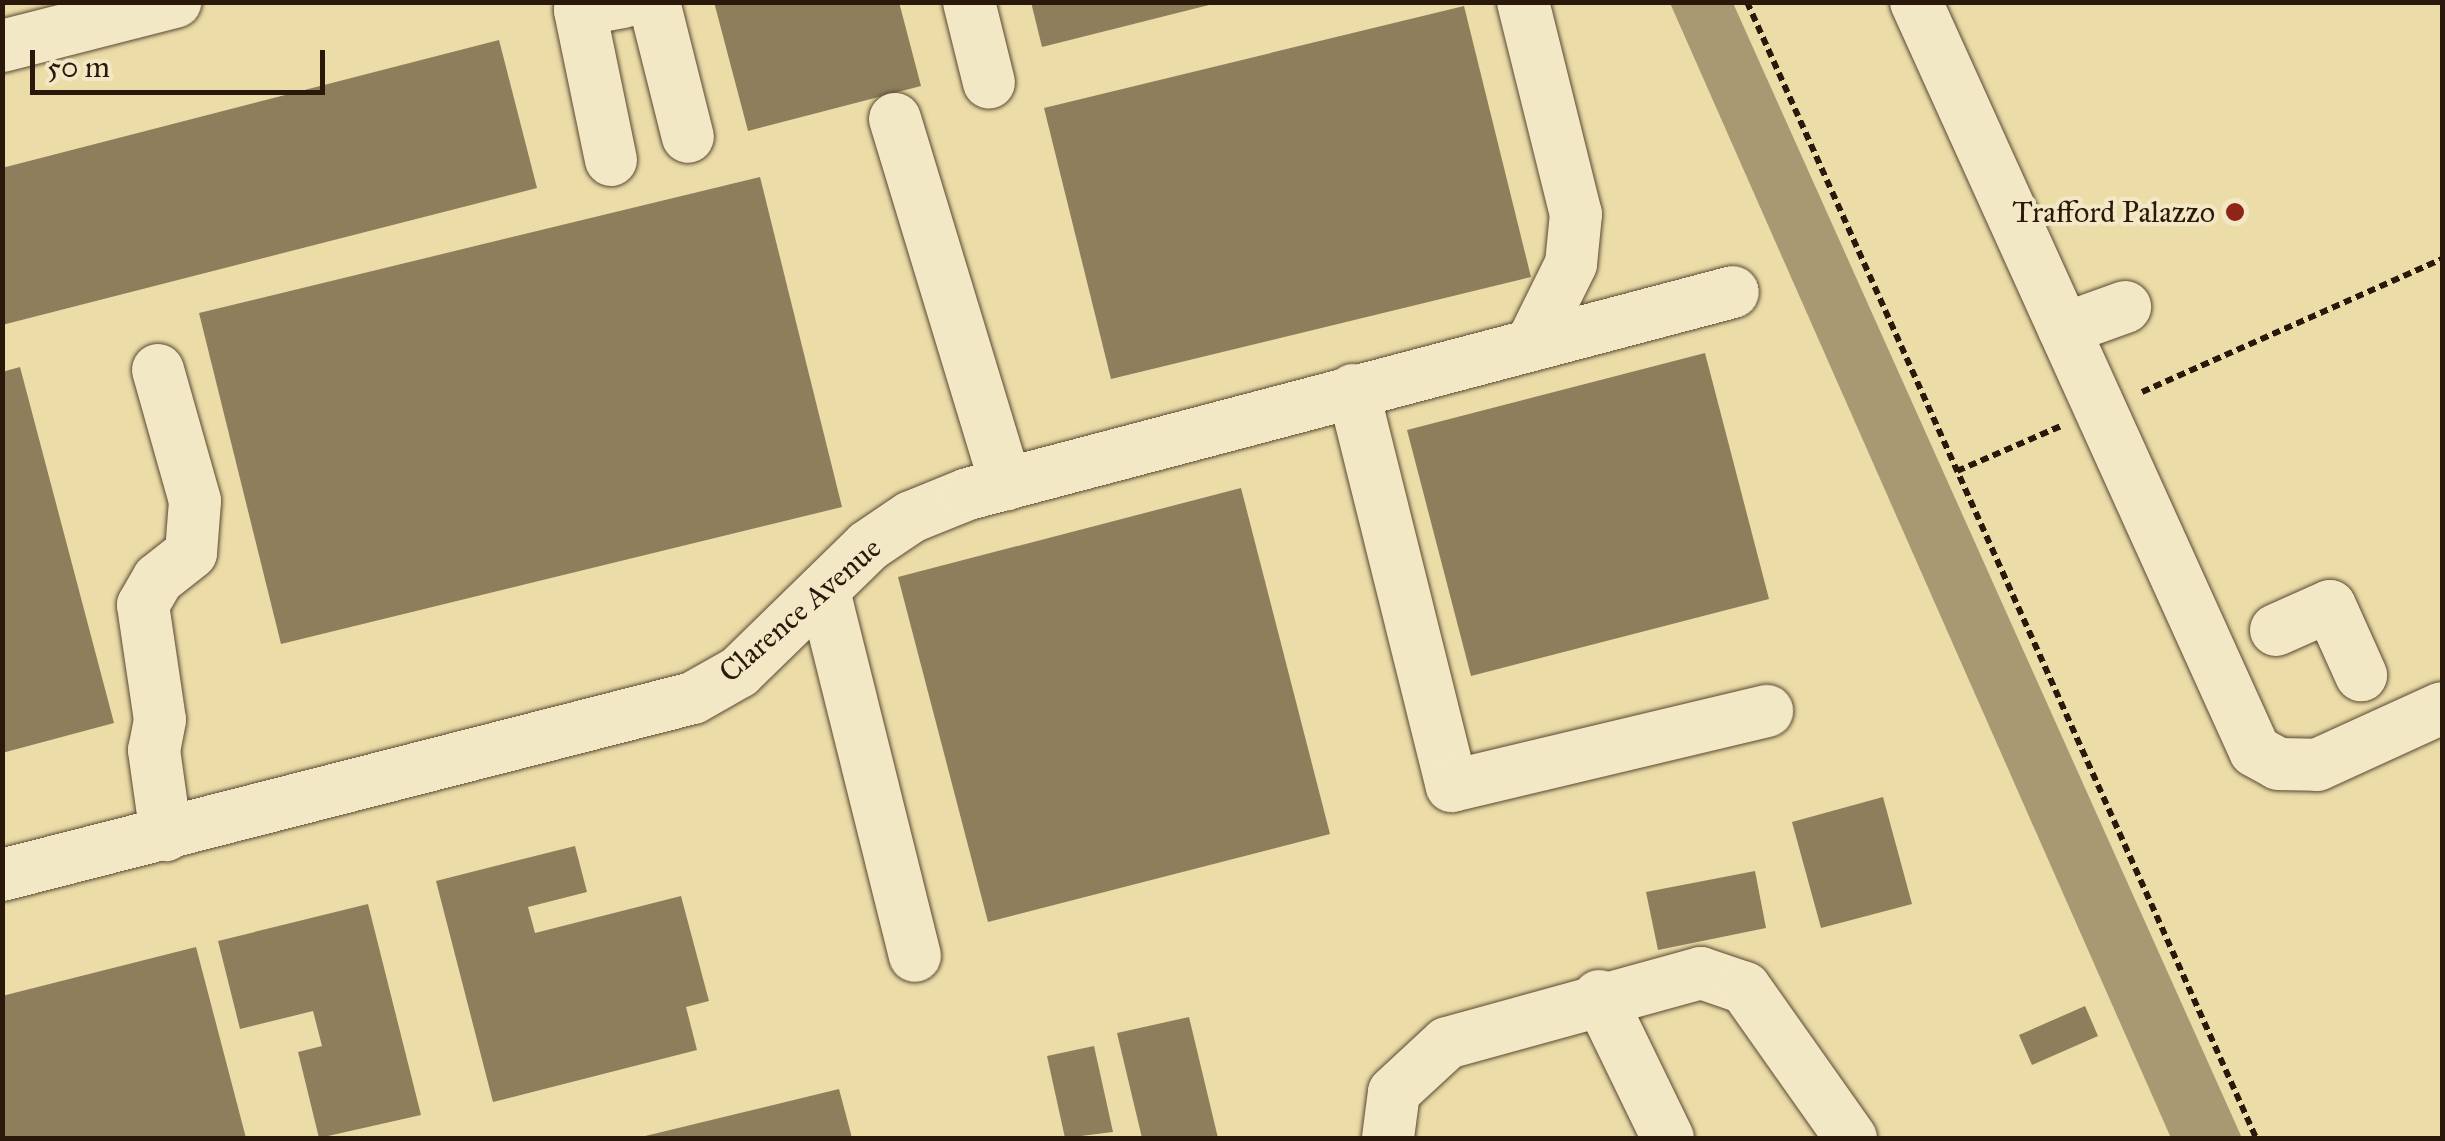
<!DOCTYPE html>
<style>
body{margin:0}
#map{position:relative;width:2445px;height:1141px;overflow:hidden;background:#ebdca8;font-family:"IM FELL Great Primer",serif}
div>[style]{position:absolute}
[style*='--x']{left:calc(var(--x)*1px);top:calc(var(--y)*1px);width:calc(var(--w)*1px);rotate:calc(var(--a)*1deg)}
.water>*{inset:0;background:#a99972}
.building>*{inset:0;background:#8e7e5c}
.path>*{height:6px;margin-top:-3px;transform-origin:0;background:repeating-linear-gradient(90deg,#2a180a 0 8px,transparent 0 13px)}
.roads{filter:drop-shadow(0 0 2px #5a4932) drop-shadow(0 0 2px #5a4932)}
.minor>*{height:52px;margin:-26px;padding:0 26px;transform-origin:26px;border-radius:26px;background:#f2e8c6}
.dots>*{width:28px;height:28px;translate:-50% -50%;box-sizing:border-box;border:5px solid #f2e8c6;border-radius:50%}
span{translate:-50% -50%;white-space:nowrap;text-align:center;line-height:1.15;-webkit-text-stroke:8px #f2e8c6;paint-order:stroke}
.poi-label{font-size:30px;color:#2a180a}
.right{translate:-100% -50%;text-align:right}
.street-label{font-size:30px;color:#2a180a}
.frame{position:absolute;inset:0;border:5px solid #2a180a;pointer-events:none}
.scale{position:absolute;left:30px;top:50px;width:295px;height:45px;box-sizing:border-box;border:5px solid #2a180a;border-top:0;padding-left:12px;font-size:30px;line-height:35px;white-space:nowrap;color:#2a180a;-webkit-text-stroke:8px #f2e8c6;paint-order:stroke}
</style>
<div id="map">
<div class="water">
<div style="clip-path:polygon(1670px 3px,1733px 3px,2242px 1138px,2171px 1138px)"></div>
</div>
<div class="building">
<div style="clip-path:polygon(714px 2px,899px 2px,921px 86px,748px 131px)"></div>
<div style="clip-path:polygon(1031px 2px,1213px 2px,1213px 4px,1042px 47px)"></div>
<div style="clip-path:polygon(1464px 6px,1531px 277px,1111px 379px,1044px 108px)"></div>
<div style="clip-path:polygon(499px 40px,537px 188px,2px 325px,2px 168px)"></div>
<div style="clip-path:polygon(760px 177px,842px 507px,281px 644px,199px 313px)"></div>
<div style="clip-path:polygon(1705px 353px,1769px 599px,1471px 676px,1407px 430px)"></div>
<div style="clip-path:polygon(20px 367px,114px 723px,2px 753px,2px 372px)"></div>
<div style="clip-path:polygon(1241px 488px,1330px 834px,988px 922px,898px 577px)"></div>
<div style="clip-path:polygon(1883px 797px,1912px 904px,1821px 928px,1792px 822px)"></div>
<div style="clip-path:polygon(575px 846px,587px 892px,528px 907px,535px 933px,681px 896px,709px 1001px,686px 1007px,697px 1050px,493px 1102px,436px 881px)"></div>
<div style="clip-path:polygon(1755px 871px,1766px 928px,1658px 950px,1646px 892px)"></div>
<div style="clip-path:polygon(368px 904px,421px 1115px,319px 1138px,298px 1052px,322px 1046px,313px 1011px,240px 1029px,218px 941px)"></div>
<div style="clip-path:polygon(196px 947px,246px 1138px,2px 1138px,2px 996px)"></div>
<div style="clip-path:polygon(2085px 1006px,2098px 1036px,2032px 1065px,2019px 1035px)"></div>
<div style="clip-path:polygon(1189px 1017px,1218px 1138px,1142px 1138px,1117px 1033px)"></div>
<div style="clip-path:polygon(1094px 1046px,1113px 1132px,1065px 1138px,1047px 1056px)"></div>
<div style="clip-path:polygon(839px 1089px,852px 1138px,641px 1138px,641px 1137px)"></div>
</div>
<div class="path">
<div style="--x:1747;--y:2;--w:1245;--a:65.86"></div>
<div style="--x:2142;--y:392;--w:328;--a:-23.9"></div>
<div style="--x:1957;--y:471;--w:113;--a:-23.4"></div>
</div>
<div class="roads">
<div class="minor">
<div style="--x:654;--y:2;--w:139;--a:75.9"></div>
<div style="--x:969;--y:2;--w:83;--a:76.1"></div>
<div style="--x:1523;--y:2;--w:219;--a:76"></div>
<div style="--x:1576;--y:214;--w:50;--a:95.7"></div>
<div style="--x:1571;--y:264;--w:86;--a:116.3"></div>
<div style="--x:1916;--y:2;--w:822;--a:65.65"></div>
<div style="--x:2255;--y:751;--w:26;--a:29"></div>
<div style="--x:2278;--y:764;--w:39;--a:1"></div>
<div style="--x:2317;--y:765;--w:137;--a:-24.5"></div>
<div style="--x:2;--y:46;--w:179;--a:-14.3"></div>
<div style="--x:895;--y:119;--w:382;--a:73.1"></div>
<div style="--x:611;--y:160;--w:153;--a:-101.7"></div>
<div style="--x:580;--y:10;--w:44;--a:-10.5"></div>
<div style="--x:2064;--y:329;--w:65;--a:-19.8"></div>
<div style="--x:158;--y:370;--w:136;--a:74.2"></div>
<div style="--x:195;--y:501;--w:52;--a:94.4"></div>
<div style="--x:191;--y:553;--w:42;--a:141.8"></div>
<div style="--x:158;--y:579;--w:30;--a:120"></div>
<div style="--x:143;--y:605;--w:116;--a:81.6"></div>
<div style="--x:160;--y:720;--w:31;--a:101"></div>
<div style="--x:154;--y:750;--w:86;--a:82"></div>
<div style="--x:1353;--y:390;--w:408;--a:76"></div>
<div style="--x:1452;--y:786;--w:324;--a:-13.4"></div>
<div style="--x:824;--y:591;--w:376;--a:76"></div>
<div style="--x:2276;--y:630;--w:59;--a:-24"></div>
<div style="--x:2330;--y:606;--w:76;--a:65.8"></div>
<div style="--x:2;--y:875;--w:713;--a:-14.37"></div>
<div style="--x:693;--y:698;--w:53;--a:-29.5"></div>
<div style="--x:739;--y:672;--w:180;--a:-44.3"></div>
<div style="--x:868;--y:546;--w:52;--a:-34"></div>
<div style="--x:911;--y:517;--w:61;--a:-22"></div>
<div style="--x:968;--y:494;--w:791;--a:-14.79"></div>
<div style="--x:1599;--y:996;--w:158;--a:64.1"></div>
<div style="--x:1388;--y:1138;--w:46;--a:-82.6"></div>
<div style="--x:1394;--y:1092;--w:72;--a:-42.8"></div>
<div style="--x:1447;--y:1043;--w:263;--a:-15.4"></div>
<div style="--x:1701;--y:973;--w:46;--a:18.8"></div>
<div style="--x:1745;--y:988;--w:184;--a:54.8"></div>
</div>
</div>
<div class="dots">
<div style="left:2235px;top:212px;background:#8f2418"></div>
</div>
<div class="poi-label">
<span class="right" style="left:2215px;top:212px">Trafford Palazzo</span>
</div>
<div class="street-label">
<span style="left:800px;top:610px;rotate:-41deg">Clarence Avenue</span>
</div>
<div class="frame"></div>
<div class="scale">50 m</div>
</div>
